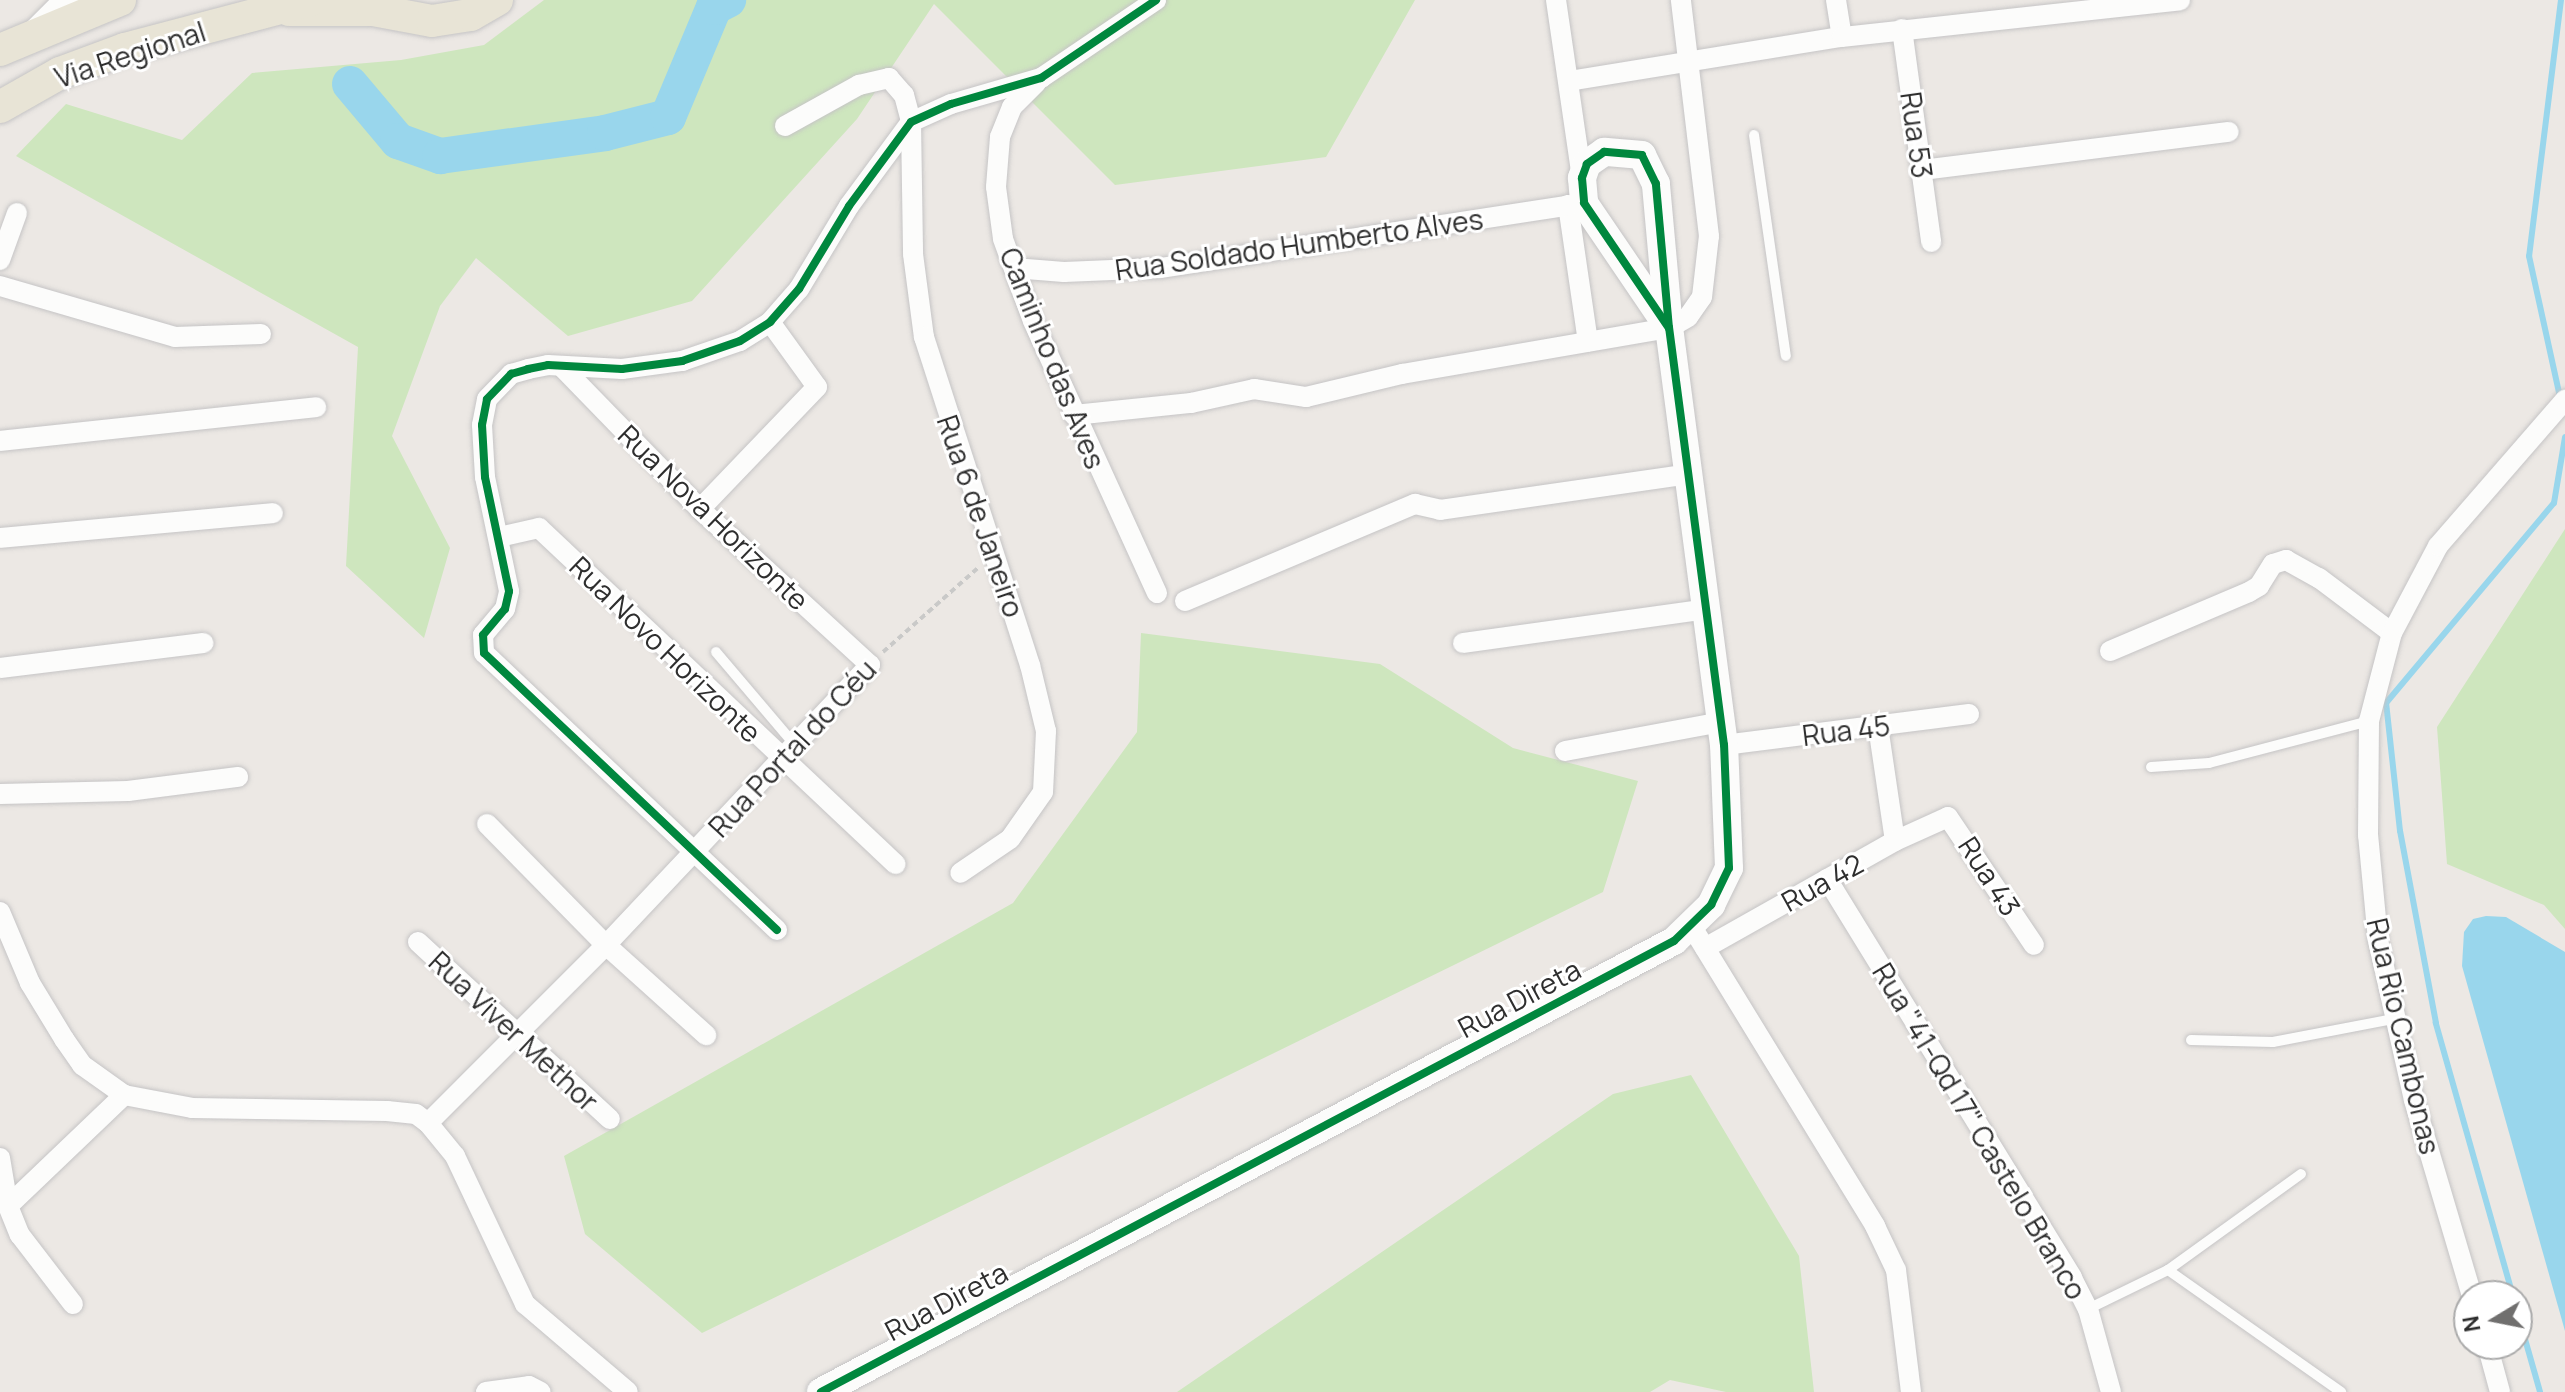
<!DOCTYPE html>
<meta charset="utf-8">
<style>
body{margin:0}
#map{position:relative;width:2565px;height:1392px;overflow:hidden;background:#ece8e4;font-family:Manrope,sans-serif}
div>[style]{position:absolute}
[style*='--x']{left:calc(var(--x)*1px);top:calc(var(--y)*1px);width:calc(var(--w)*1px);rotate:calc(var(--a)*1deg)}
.green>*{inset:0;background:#cee6be}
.water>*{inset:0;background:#99d6ec}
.stream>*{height:6px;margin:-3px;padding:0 3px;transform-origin:3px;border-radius:3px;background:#99d6ec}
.river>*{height:36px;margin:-18px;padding:0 18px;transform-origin:18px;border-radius:18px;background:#99d6ec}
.path>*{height:4px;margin-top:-2px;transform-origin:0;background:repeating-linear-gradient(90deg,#c9c9c8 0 6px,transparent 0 10px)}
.roads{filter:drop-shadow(0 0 2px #c5c4c5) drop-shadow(0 0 2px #c5c4c5)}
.lane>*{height:10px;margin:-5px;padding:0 5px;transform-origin:5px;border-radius:5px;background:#fcfcfb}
.street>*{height:20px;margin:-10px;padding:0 10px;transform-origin:10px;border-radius:10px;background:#fcfcfb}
.secondary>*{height:28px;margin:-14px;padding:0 14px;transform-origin:14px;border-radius:14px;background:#fcfcfb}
.primary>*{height:32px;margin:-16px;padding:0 16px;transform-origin:16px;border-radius:16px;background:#e8e4d6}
.cycleway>*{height:8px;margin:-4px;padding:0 4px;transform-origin:4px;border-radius:4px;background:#00873e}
span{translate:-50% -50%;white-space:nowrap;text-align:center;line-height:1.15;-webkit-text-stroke:6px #fff;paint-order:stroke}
.street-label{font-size:28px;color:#2e2e2e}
.north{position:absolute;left:2453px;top:1280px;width:80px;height:80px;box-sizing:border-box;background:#fff;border:2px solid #ababab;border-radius:50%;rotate:260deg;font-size:22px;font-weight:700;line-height:32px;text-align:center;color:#2e2e2e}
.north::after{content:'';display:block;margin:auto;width:28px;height:36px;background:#706f6e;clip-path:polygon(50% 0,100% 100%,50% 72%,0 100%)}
</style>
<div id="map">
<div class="green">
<div style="clip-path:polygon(544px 0,1415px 0,1326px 157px,1115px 185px,934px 4px,857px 119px,692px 301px,568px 336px,476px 258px,440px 306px,392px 436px,450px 548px,424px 638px,346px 566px,358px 347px,16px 156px,66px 104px,182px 140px,252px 73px,401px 60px,484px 45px)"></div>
<div style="clip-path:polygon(2565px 529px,2565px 929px,2544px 905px,2447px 864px,2437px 727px)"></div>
<div style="clip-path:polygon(1141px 633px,1380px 664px,1513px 748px,1638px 781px,1603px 892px,702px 1333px,585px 1234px,564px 1156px,1013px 903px,1137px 732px)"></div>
<div style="clip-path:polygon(1691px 1075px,1799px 1256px,1814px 1392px,1726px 1392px,1670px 1380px,1650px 1392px,1177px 1392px,1613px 1094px)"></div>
</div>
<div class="water">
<div style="clip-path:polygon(2486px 916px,2506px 917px,2565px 952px,2565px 1331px,2462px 966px,2464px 932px,2473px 919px)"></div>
</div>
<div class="stream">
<div style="--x:2561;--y:0;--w:258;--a:97.1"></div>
<div style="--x:2529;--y:256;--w:148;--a:77.6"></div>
<div style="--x:2513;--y:1296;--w:284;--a:-105.8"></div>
<div style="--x:2436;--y:1023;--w:195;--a:-100.6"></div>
<div style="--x:2400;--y:831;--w:129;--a:-96.2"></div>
<div style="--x:2386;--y:703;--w:261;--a:-50"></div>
<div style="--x:2554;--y:503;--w:67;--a:-80.5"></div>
<div style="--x:2517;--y:1311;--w:84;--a:74.1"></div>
</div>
<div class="river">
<div style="--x:350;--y:84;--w:75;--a:49.9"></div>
<div style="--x:398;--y:141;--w:45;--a:19.7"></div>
<div style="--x:440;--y:156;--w:167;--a:-7.9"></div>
<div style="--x:605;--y:133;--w:65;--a:-14.3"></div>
<div style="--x:668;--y:117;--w:119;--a:-67.3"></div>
<div style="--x:714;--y:7;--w:16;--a:-27"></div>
</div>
<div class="path">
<div style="--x:883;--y:652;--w:127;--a:-41.5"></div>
</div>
<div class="roads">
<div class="lane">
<div style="--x:1754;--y:135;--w:223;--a:81.8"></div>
<div style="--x:716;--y:652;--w:121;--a:49.7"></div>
<div style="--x:2151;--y:767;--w:58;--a:-3.9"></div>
<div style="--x:2209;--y:763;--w:165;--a:-14.7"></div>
<div style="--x:2191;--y:1040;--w:82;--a:1.4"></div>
<div style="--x:2273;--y:1042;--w:123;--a:-10.8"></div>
<div style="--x:2168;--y:1270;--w:212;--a:35.2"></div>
<div style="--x:2088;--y:1309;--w:89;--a:-26"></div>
<div style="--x:2168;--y:1270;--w:164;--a:-35.8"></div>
</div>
<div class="street">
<div style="--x:1556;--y:0;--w:180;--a:81.7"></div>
<div style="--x:1836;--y:0;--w:37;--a:81"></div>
<div style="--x:1902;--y:29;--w:215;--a:82.2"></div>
<div style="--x:1569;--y:81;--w:277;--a:-9.2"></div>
<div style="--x:1842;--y:37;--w:340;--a:-6.2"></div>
<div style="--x:1036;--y:83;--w:34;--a:135"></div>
<div style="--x:1012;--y:107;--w:32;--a:112"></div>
<div style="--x:1000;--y:137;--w:50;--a:94.6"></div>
<div style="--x:996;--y:187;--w:52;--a:82.3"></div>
<div style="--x:1003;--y:239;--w:87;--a:69.9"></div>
<div style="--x:1033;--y:321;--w:299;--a:65.5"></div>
<div style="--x:785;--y:126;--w:85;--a:-29"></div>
<div style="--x:859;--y:85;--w:31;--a:-13"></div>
<div style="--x:889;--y:78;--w:23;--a:49"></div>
<div style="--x:904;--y:95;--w:28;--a:75"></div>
<div style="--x:911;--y:122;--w:132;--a:89.1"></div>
<div style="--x:913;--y:254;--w:84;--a:82.5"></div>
<div style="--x:924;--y:337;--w:345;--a:72.1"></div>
<div style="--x:1030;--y:665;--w:68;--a:76.4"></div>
<div style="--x:1046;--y:731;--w:61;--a:92.8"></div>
<div style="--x:1043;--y:792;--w:57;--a:125.1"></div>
<div style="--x:1010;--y:839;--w:60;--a:145.8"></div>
<div style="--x:1922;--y:170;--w:309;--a:-7.1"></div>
<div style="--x:1568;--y:205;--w:138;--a:81.7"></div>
<div style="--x:0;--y:260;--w:50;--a:-70.1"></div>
<div style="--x:1014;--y:268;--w:50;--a:4.6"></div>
<div style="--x:1064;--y:272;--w:96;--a:-2.4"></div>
<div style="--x:1160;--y:268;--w:429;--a:-8.7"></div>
<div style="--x:0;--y:286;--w:182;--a:16.2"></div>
<div style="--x:175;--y:337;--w:86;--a:-2"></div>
<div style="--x:1074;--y:415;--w:118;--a:-5.9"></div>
<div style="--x:1191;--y:403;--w:65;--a:-12.5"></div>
<div style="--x:1254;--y:389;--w:53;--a:8.7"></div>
<div style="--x:1306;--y:397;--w:99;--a:-13.5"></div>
<div style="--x:1402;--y:374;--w:271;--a:-9.8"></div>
<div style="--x:1669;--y:328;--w:22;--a:-30"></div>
<div style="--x:1688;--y:317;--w:24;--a:-55"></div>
<div style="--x:1702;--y:297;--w:61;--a:-83.5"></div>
<div style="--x:1709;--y:236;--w:238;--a:-96.8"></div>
<div style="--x:0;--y:441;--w:318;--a:-6.1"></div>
<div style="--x:700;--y:509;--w:169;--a:-46.2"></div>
<div style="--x:817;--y:387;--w:80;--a:-125.9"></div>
<div style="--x:499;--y:537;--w:41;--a:-12.7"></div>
<div style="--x:539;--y:528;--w:490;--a:43.3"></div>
<div style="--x:0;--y:538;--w:274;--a:-5.2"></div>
<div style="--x:1185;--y:601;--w:250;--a:-22.9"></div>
<div style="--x:1415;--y:504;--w:26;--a:13"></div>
<div style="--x:1440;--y:510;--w:252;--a:-8.2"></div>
<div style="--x:1463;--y:643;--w:247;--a:-7.9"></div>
<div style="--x:2110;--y:651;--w:151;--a:-23"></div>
<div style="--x:2249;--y:592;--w:12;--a:-31"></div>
<div style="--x:2259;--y:586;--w:26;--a:-58"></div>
<div style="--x:2273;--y:564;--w:14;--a:-17"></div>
<div style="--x:2286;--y:560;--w:38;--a:29"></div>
<div style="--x:2319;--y:578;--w:91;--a:37"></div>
<div style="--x:0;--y:668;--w:205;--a:-7"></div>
<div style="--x:1878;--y:726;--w:116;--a:81.6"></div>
<div style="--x:1724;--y:745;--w:247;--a:-7.2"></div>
<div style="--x:1565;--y:751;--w:159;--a:-10.5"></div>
<div style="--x:0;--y:794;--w:128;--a:-1.3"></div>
<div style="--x:128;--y:791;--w:111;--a:-7.3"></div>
<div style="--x:487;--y:824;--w:170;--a:45.5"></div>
<div style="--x:606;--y:945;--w:135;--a:42"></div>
<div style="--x:1827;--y:879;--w:468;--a:58.4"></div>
<div style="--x:2072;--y:1278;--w:35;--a:63"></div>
<div style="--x:2088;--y:1309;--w:86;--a:74.5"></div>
<div style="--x:0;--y:912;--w:77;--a:67.1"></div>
<div style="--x:30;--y:983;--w:66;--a:58.7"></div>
<div style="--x:64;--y:1039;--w:32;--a:55"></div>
<div style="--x:82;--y:1065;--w:52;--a:35.5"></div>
<div style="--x:124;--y:1095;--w:69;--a:10.8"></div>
<div style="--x:192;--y:1108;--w:195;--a:0.9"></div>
<div style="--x:387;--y:1111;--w:29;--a:6"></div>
<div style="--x:416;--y:1114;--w:15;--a:37"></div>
<div style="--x:428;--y:1123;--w:43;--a:50.7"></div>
<div style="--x:455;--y:1156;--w:164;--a:64.7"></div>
<div style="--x:525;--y:1304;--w:135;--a:40.5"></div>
<div style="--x:1692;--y:927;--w:351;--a:58.5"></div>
<div style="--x:1875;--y:1226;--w:49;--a:64.5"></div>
<div style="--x:1896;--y:1270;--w:123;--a:83"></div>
<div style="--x:777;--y:930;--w:403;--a:-136.6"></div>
<div style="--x:484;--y:653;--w:18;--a:-93"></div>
<div style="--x:483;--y:635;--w:34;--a:-50"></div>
<div style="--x:505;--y:609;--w:18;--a:-77"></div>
<div style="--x:509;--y:591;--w:116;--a:-101.9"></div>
<div style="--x:485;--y:477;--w:52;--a:-93.3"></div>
<div style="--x:482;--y:425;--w:26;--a:-79"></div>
<div style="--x:487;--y:399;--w:35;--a:-46"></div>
<div style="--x:511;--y:374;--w:18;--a:-16"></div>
<div style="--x:528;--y:369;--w:20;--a:-11"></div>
<div style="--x:548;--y:365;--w:74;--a:3.1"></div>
<div style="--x:622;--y:369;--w:61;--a:-7.6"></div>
<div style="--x:682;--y:361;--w:61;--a:-19"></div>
<div style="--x:740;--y:341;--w:36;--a:-32"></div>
<div style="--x:770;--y:322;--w:44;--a:-48.7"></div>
<div style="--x:799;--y:289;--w:97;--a:-58.9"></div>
<div style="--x:849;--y:206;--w:104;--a:-53.6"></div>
<div style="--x:911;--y:122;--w:44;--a:-24.2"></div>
<div style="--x:951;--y:104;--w:94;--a:-16.1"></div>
<div style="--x:1041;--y:78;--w:139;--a:-34.1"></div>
<div style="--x:418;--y:942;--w:261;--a:42.7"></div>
<div style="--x:1705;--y:948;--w:218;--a:-29.4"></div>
<div style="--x:1895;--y:841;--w:58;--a:-24.4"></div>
<div style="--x:1948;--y:817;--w:154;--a:56.1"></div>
<div style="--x:428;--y:1123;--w:252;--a:-45"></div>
<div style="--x:606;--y:945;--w:385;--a:-46.7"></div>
<div style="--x:870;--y:665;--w:231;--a:-137.5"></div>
<div style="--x:700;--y:509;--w:198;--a:-134.2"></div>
<div style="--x:0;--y:1158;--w:49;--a:80.5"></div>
<div style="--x:8;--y:1206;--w:31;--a:68"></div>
<div style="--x:20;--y:1235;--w:87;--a:52.5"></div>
<div style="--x:8;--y:1206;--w:161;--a:-43.7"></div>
<div style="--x:2472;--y:1296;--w:204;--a:-106.5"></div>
<div style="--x:2414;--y:1100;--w:164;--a:-102.7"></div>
<div style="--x:2378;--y:940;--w:105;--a:-95.4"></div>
<div style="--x:2368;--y:835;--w:114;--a:-89.5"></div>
<div style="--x:2369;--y:721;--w:91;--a:-75.4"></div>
<div style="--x:2392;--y:633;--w:98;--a:-62.1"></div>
<div style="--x:2438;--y:546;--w:194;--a:-49"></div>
<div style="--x:2487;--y:1344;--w:50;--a:74.8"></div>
<div style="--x:486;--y:1392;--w:43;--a:-7.9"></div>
<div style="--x:529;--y:1386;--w:13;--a:27"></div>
</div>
<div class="secondary">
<div style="--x:37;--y:32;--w:45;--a:-45"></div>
<div style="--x:821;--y:1392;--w:965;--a:-27.87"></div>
<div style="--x:1674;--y:941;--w:52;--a:-44.2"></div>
<div style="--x:1711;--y:905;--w:41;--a:-64.1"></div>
<div style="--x:1729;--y:868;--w:123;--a:-92.3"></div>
<div style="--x:1724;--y:745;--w:421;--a:-97.5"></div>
<div style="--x:1669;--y:328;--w:145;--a:-95.2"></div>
<div style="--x:1656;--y:184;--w:32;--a:-116"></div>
<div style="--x:1642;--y:155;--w:38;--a:-175"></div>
<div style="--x:1604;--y:152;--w:21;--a:145"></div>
<div style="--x:1587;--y:164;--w:15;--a:110"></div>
<div style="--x:1582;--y:178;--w:25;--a:85"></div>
<div style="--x:1584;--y:203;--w:151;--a:55.8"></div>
</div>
<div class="primary">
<div style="--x:289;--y:10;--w:84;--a:0"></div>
<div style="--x:373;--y:10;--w:60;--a:10.6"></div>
<div style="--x:432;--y:21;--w:39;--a:-9"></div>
<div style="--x:471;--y:15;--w:30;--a:-30"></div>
<div style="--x:0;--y:50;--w:130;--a:-22.6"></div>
<div style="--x:0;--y:107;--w:69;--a:-29.5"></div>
<div style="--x:60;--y:73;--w:69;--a:-20.3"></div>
<div style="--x:125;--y:49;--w:192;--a:-14.8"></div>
</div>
</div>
<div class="cycleway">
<div style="--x:777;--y:930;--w:403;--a:-136.6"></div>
<div style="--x:484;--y:653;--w:18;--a:-93"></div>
<div style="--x:483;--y:635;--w:34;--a:-50"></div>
<div style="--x:505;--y:609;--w:18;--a:-77"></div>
<div style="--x:509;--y:591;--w:116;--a:-101.9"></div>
<div style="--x:485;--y:477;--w:52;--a:-93.3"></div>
<div style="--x:482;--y:425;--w:26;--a:-79"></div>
<div style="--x:487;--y:399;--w:35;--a:-46"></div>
<div style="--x:511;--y:374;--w:18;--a:-16"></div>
<div style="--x:528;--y:369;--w:20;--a:-11"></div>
<div style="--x:548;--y:365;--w:74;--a:3.1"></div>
<div style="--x:622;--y:369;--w:61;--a:-7.6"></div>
<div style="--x:682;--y:361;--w:61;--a:-19"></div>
<div style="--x:740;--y:341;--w:36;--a:-32"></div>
<div style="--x:770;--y:322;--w:44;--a:-48.7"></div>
<div style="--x:799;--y:289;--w:97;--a:-58.9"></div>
<div style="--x:849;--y:206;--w:104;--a:-53.6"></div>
<div style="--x:911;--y:122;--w:44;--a:-24.2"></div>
<div style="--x:951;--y:104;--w:94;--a:-16.1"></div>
<div style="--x:1041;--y:78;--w:139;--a:-34.1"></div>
<div style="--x:821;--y:1392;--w:965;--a:-27.87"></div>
<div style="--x:1674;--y:941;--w:52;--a:-44.2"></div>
<div style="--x:1711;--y:905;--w:41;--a:-64.1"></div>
<div style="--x:1729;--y:868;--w:123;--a:-92.3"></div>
<div style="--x:1724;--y:745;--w:421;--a:-97.5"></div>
<div style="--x:1669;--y:328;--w:145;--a:-95.2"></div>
<div style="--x:1656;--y:184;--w:32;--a:-116"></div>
<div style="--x:1642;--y:155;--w:38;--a:-175"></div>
<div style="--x:1604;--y:152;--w:21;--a:145"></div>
<div style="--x:1587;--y:164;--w:15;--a:110"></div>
<div style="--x:1582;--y:178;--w:25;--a:85"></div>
<div style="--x:1584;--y:203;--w:151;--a:55.8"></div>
</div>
<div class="street-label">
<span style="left:130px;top:54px;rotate:-18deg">Via Regional</span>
<span style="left:1917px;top:135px;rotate:82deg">Rua 53</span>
<span style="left:1299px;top:244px;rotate:-8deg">Rua Soldado Humberto Alves</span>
<span style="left:1053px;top:358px;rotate:68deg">Caminho das Aves</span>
<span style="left:981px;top:516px;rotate:71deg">Rua 6 de Janeiro</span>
<span style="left:714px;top:517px;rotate:44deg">Rua Nova Horizonte</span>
<span style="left:666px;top:649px;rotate:44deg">Rua Novo Horizonte</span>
<span style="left:1846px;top:730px;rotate:-7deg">Rua 45</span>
<span style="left:792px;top:748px;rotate:-47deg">Rua Portal do Céu</span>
<span style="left:1990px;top:876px;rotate:57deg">Rua 43</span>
<span style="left:1822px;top:882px;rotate:-29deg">Rua 42</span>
<span style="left:1519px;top:998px;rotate:-28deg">Rua Direta</span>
<span style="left:514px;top:1031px;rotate:43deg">Rua Viver Methor</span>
<span style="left:2404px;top:1036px;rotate:77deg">Rua Rio Cambonas</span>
<span style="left:1980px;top:1131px;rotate:59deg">Rua "41-Qd 17" Castelo Branco</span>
<span style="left:946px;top:1301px;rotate:-28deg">Rua Direta</span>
</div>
<div class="north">N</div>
</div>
